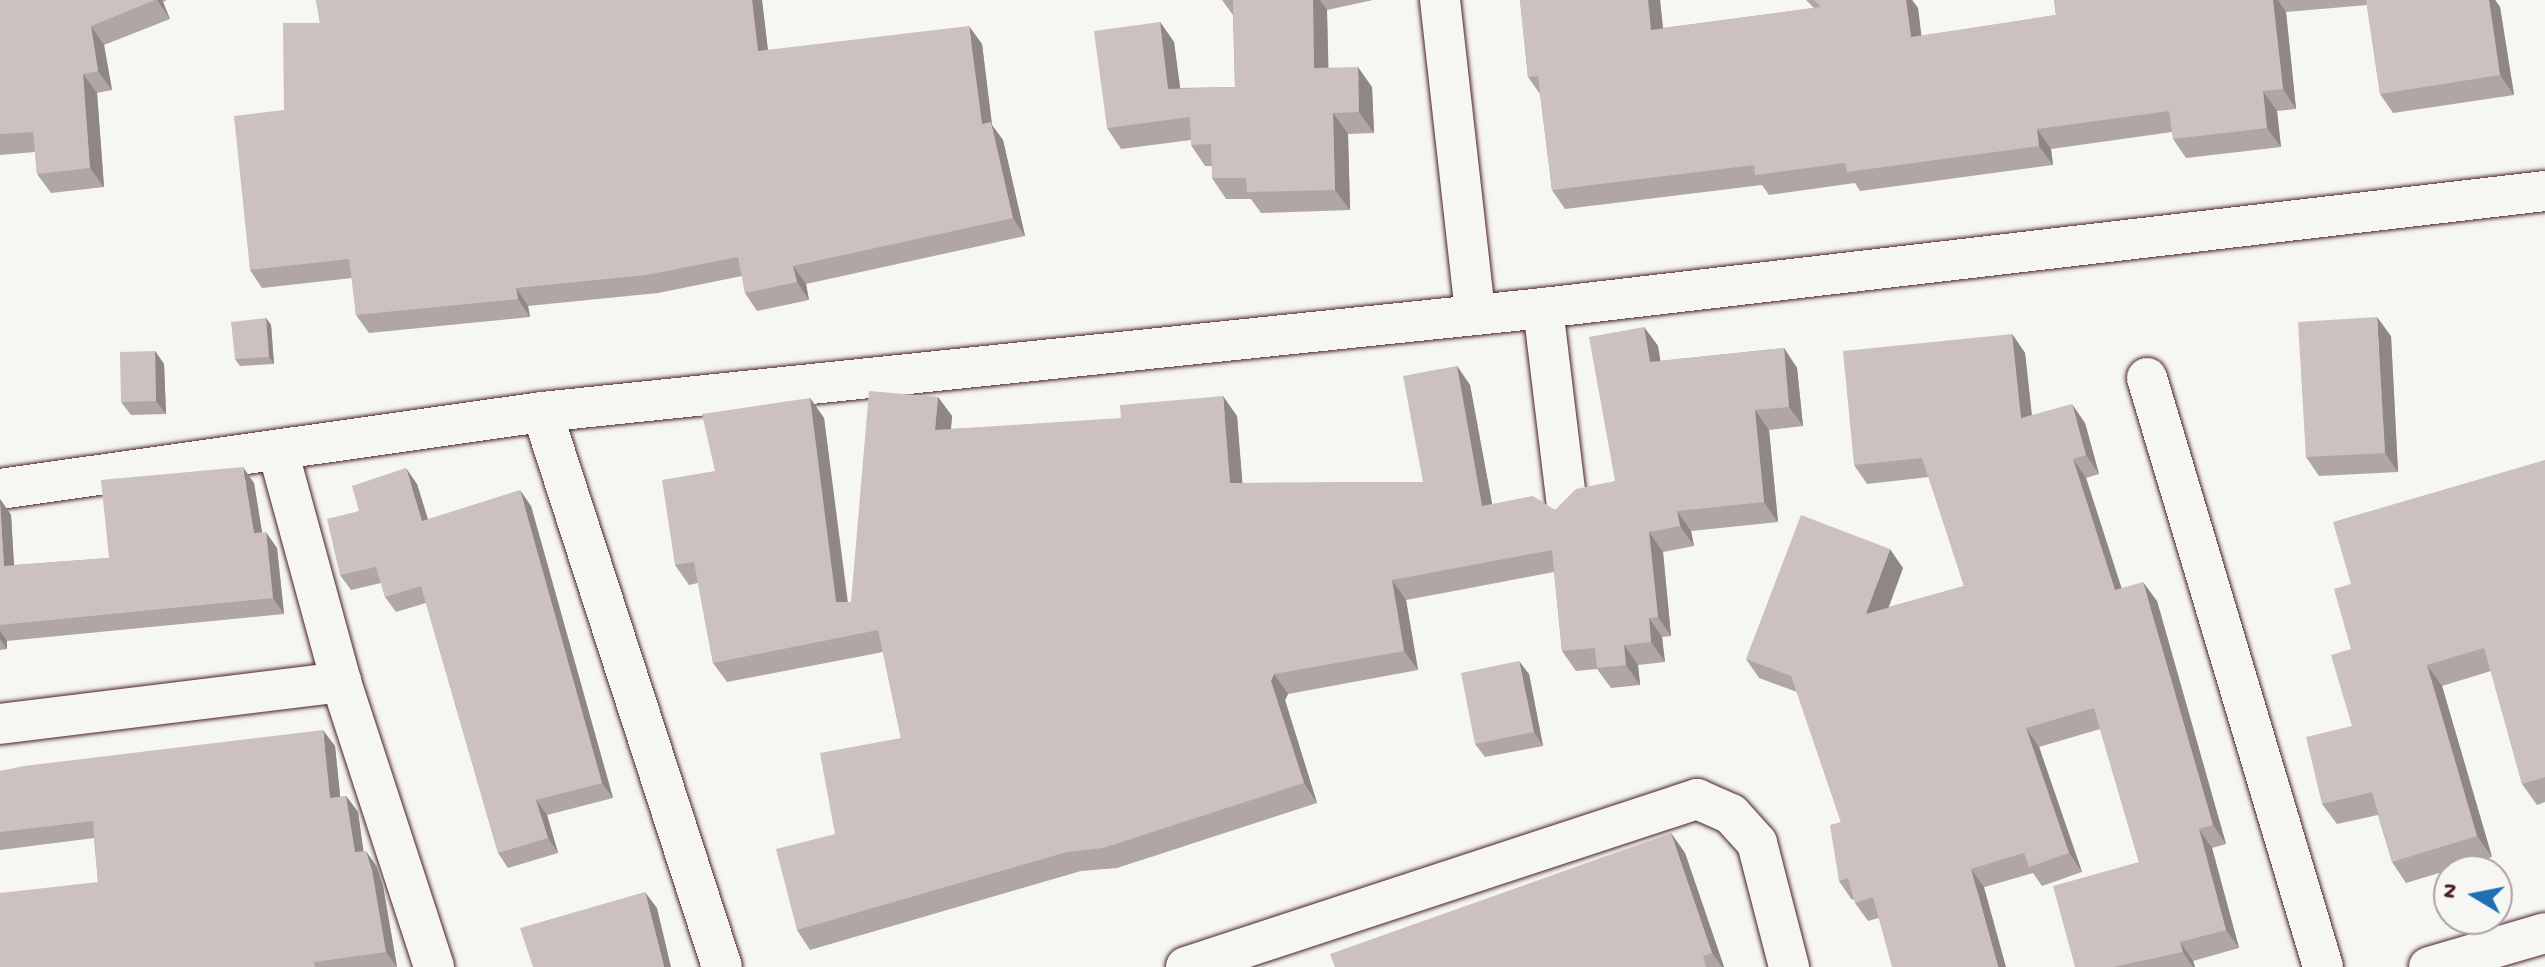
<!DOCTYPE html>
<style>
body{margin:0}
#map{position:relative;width:2545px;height:967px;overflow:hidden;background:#f6f6f2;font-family:"Gochi Hand",sans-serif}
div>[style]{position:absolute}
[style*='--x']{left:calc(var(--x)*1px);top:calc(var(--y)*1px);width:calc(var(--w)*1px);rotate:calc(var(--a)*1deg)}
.roads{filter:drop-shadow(0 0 2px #4a1f2b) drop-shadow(0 0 2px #4a1f2b)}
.minor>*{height:40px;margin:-20px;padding:0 20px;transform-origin:20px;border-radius:20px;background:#f6f6f2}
.wall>*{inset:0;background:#afa6a5}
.shaded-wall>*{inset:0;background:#8f8786}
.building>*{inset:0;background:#ccc1c0}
span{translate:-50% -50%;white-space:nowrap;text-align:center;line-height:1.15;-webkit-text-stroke:7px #f6f6f2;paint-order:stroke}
.north{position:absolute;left:2433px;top:855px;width:80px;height:80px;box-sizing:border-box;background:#f6f6f2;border:2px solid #b1a0a2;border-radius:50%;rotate:280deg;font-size:22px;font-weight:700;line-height:32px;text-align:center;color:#4a1f2b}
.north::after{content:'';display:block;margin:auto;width:28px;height:36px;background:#1f6fb2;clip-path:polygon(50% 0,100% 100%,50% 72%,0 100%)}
</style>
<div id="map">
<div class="roads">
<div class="minor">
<div style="--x:1440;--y:0;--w:316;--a:83.6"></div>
<div style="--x:1543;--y:308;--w:200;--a:83.1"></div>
<div style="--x:2147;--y:378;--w:615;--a:73.36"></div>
<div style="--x:542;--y:412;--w:583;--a:72.03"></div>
<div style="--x:278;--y:451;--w:239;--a:74.7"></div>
<div style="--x:341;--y:682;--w:300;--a:71.9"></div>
<div style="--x:0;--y:489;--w:547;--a:-8.09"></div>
<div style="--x:542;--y:412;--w:1006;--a:-5.93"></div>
<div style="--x:1543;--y:308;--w:1009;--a:-6.66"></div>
<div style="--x:0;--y:724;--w:344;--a:-7"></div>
<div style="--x:1186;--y:967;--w:538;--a:-18.2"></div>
<div style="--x:1697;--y:799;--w:37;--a:24"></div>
<div style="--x:1731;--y:814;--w:39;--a:48"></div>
<div style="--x:1757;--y:843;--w:128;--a:75.5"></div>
<div style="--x:2429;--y:967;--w:121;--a:-16.3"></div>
</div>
</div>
<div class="wall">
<div style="clip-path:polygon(0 0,167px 0,163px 2px,170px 19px,104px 45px,112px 90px,97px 93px,104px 187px,51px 193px,37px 174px,35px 152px,0 155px)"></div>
<div style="clip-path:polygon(316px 0,762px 0,768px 50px,982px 44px,992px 125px,1003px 140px,1025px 236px,806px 284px,809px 300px,757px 311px,745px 293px,742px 276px,658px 293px,528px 306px,530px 317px,369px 333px,356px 315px,352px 278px,262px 288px,250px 270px,284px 110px,320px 23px)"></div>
<div style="clip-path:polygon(1222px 0,1373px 0,1327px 10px,1328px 68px,1372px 87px,1374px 133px,1348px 134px,1350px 210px,1261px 213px,1251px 199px,1226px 199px,1212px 178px,1212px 166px,1205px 166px,1191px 145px,1191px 140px,1121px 149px,1107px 128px,1160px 22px,1174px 42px,1180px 88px,1235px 87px,1233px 15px)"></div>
<div style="clip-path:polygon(1520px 0,1660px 0,1663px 28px,1814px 8px,1806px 0,1912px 0,1918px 8px,1921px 36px,2056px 15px,2054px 0,2495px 0,2500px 7px,2514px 95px,2393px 113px,2380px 94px,2367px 5px,2286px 12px,2296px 109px,2277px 111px,2281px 147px,2186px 158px,2173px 139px,2172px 132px,2051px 149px,2053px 165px,1860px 191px,1855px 183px,1769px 195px,1762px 185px,1565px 209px,1552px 190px,1540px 94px,1528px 77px)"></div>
<div style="clip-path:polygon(266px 318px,271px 325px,274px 364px,240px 366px,235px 359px)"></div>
<div style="clip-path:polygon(1644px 327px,1658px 346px,1660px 361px,1784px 348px,1797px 368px,1803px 426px,1769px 430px,1778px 522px,1691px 531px,1694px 546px,1663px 552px,1671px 636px,1662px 637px,1665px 662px,1638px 665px,1640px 685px,1611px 688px,1597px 669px,1576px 671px,1562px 651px,1554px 572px,1406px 600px,1418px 670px,1288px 694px,1285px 700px,1317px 803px,1117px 868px,1081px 871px,810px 950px,797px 930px,835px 834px,901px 738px,883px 652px,727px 682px,713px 663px,698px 583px,689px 585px,675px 565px,715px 471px,810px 398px,824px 418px,848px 602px,851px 602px,938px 397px,952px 416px,951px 429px,1237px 416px,1242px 483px,1423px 482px,1457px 366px,1470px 385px,1492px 504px,1555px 510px,1615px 481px)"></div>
<div style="clip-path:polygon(2012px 334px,2025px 353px,2032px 415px,2085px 423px,2099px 474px,2086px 478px,2122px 589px,2157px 601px,2226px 844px,2212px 848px,2239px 948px,2193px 961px,2195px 967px,2075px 967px,2139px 862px,2100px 729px,2039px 747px,2082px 872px,2042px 886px,2033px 873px,1868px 921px,1855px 903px,1854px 899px,1852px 900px,1839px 881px,1841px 822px,1797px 692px,1759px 678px,1746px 659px,1903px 568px,1889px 607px,1964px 586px,1929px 477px,1867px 484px,1854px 465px)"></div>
<div style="clip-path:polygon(2391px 336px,2398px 472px,2319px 476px,2306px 457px)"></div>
<div style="clip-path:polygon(155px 351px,164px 364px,166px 414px,131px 415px,121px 402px)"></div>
<div style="clip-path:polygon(2545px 460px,2545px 802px,2537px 805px,2522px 784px,2491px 671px,2442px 686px,2492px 857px,2406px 883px,2392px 862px,2378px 815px,2337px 824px,2322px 804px,2352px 726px,2351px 649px,2351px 584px)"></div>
<div style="clip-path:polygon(254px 483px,262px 533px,277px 548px,284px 614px,7px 641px,7px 649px,0 650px,0 499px,11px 515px,14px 565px,109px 558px)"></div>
<div style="clip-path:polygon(417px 484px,428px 519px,531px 506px,613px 798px,547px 815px,558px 853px,508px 868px,498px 853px,426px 603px,396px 612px,385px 597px,381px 583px,351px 590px,340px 575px,359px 511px)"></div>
<div style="clip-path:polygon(1529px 674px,1543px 746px,1485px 757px,1475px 744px)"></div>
<div style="clip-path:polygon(335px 746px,340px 797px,346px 796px,358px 812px,363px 852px,377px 867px,383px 886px,397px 967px,0 967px,98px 882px,94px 838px,0 850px,0 771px)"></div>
<div style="clip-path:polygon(1671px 833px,1685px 853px,1724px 967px,1335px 967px)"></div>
</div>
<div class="shaded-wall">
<div style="clip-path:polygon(157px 0,162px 0,163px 2px,170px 19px)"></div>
<div style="clip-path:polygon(752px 0,762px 0,770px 69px,758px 51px)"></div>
<div style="clip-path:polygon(1313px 0,1320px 0,1327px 10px,1329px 89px,1314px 68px)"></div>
<div style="clip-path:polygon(1648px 0,1660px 0,1665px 49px,1651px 30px)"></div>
<div style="clip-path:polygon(1906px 0,1912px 0,1918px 8px,1924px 57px,1911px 37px)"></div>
<div style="clip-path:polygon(2273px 0,2278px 0,2286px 12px,2296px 109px,2283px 89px)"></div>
<div style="clip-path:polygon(2489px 0,2495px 0,2500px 7px,2514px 95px,2500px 75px)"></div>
<div style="clip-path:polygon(1160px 22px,1174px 42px,1183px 109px,1168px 89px)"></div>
<div style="clip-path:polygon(91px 26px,104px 45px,112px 90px,98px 71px)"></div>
<div style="clip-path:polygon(969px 26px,982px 44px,992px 125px,1003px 140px,1025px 236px,1013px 218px,982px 124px)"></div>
<div style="clip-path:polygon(1358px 67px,1372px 87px,1374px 133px,1359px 112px)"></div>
<div style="clip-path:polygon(83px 74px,97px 93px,104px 187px,90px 168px)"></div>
<div style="clip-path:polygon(2263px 91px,2277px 111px,2281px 147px,2267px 128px)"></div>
<div style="clip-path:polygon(1333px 113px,1348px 134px,1350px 210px,1335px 190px)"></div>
<div style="clip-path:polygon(2037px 129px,2051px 149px,2053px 165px,2039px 146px)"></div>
<div style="clip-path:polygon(793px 266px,806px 284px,809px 300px,797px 282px)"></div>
<div style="clip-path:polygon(516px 288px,528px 306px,530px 317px,518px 299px)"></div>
<div style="clip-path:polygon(2377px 317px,2391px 336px,2398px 472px,2385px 453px)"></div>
<div style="clip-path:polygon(266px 318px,271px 325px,274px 364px,269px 357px)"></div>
<div style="clip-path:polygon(1644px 327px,1658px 346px,1664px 382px,1650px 362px)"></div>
<div style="clip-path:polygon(2012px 334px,2025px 353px,2034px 437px,2021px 418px)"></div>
<div style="clip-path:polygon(1784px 348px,1797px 368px,1803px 426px,1789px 407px)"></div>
<div style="clip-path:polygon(155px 351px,164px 364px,166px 414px,156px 401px)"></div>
<div style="clip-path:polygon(1457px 366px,1470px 385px,1496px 525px,1482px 506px)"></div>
<div style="clip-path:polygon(1223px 396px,1237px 416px,1244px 502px,1230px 483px)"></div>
<div style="clip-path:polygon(938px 397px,952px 416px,949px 449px,935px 430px)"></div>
<div style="clip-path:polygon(810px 398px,824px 418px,850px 622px,836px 602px)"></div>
<div style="clip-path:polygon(2072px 404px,2085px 423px,2099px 474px,2086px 455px)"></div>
<div style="clip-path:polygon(1755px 410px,1769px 430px,1778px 522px,1764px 502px)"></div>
<div style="clip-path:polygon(2073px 459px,2086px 478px,2128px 609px,2115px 590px)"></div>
<div style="clip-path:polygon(243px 467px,254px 483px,265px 550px,254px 533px)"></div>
<div style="clip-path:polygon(406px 468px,417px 484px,433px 537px,422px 521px)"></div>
<div style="clip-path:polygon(520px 490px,531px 506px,613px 798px,602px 783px)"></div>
<div style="clip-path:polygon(0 499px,11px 515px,15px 582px,4px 566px)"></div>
<div style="clip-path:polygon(1677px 511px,1691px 531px,1694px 546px,1680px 526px)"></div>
<div style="clip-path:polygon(266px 532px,277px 548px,284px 614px,273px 598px)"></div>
<div style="clip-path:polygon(1649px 532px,1663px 552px,1671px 636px,1658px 617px)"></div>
<div style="clip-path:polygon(1890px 549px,1903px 568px,1879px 632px,1866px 614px)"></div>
<div style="clip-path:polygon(1392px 580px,1406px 600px,1418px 670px,1404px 651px)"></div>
<div style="clip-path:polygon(2143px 582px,2157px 601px,2226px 844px,2213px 825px)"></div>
<div style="clip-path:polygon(1649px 618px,1662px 637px,1665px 662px,1651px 642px)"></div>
<div style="clip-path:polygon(0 631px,7px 641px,7px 649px,0 639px)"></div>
<div style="clip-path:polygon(1624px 645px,1638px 665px,1640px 685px,1626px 665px)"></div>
<div style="clip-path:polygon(1519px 661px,1529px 674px,1543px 746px,1534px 732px)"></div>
<div style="clip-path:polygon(2427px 665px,2442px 686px,2492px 857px,2477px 836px)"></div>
<div style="clip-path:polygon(1274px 674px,1288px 694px,1285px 700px,1317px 803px,1304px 783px,1271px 681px)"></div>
<div style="clip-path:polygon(2026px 728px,2039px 747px,2082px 872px,2069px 853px)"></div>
<div style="clip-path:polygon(323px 730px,335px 746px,342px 814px,330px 798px)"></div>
<div style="clip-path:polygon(346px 796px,358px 812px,366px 868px,355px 852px)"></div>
<div style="clip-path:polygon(536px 800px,547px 815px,558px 853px,548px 838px)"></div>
<div style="clip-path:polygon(2199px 829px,2212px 848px,2239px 948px,2226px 930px)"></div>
<div style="clip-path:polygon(1671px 833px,1685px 853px,1724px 967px,1722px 967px,1712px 953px)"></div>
<div style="clip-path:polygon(366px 851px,377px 867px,383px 886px,397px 967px,386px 952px)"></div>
<div style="clip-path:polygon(1971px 869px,1984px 887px,2006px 967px,1998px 967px)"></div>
<div style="clip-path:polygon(645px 892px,657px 908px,671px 967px,664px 967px)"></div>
<div style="clip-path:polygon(2180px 942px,2193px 961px,2195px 967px,2193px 967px,2183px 952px)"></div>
</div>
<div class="building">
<div style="clip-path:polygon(0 0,155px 0,91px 26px,98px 71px,83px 74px,90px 168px,37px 174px,33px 132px,0 134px)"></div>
<div style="clip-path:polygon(316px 0,752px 0,758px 51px,969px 26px,982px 124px,991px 122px,1013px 218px,793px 266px,797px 282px,745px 293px,738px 257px,646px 275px,516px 288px,518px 299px,356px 315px,349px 259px,250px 270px,234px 116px,284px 110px,283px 23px,320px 23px)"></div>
<div style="clip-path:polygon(1233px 0,1313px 0,1314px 68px,1358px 67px,1359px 112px,1333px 113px,1335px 190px,1247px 192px,1246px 178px,1212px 178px,1211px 144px,1191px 145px,1190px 117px,1107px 128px,1094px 31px,1160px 22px,1168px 89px,1235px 87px)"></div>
<div style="clip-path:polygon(1520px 0,1648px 0,1651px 30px,1821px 7px,1814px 0,1906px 0,1911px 37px,2056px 15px,2054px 0,2273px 0,2283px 89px,2263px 91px,2267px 128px,2173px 139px,2169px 111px,2037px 129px,2039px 146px,1847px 172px,1845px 163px,1755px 175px,1754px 165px,1552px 190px,1538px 76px,1528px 77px)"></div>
<div style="clip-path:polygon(2366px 0,2489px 0,2500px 75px,2380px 94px)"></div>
<div style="clip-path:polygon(2377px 317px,2385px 453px,2306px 457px,2298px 322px)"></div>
<div style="clip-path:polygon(266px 318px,269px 357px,235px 359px,231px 322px)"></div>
<div style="clip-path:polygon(1644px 327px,1650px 362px,1784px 348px,1789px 407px,1755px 410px,1764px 502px,1677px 511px,1680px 526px,1649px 532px,1658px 617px,1649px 618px,1651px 642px,1624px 645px,1626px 665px,1597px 668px,1595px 648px,1562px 651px,1552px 550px,1392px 580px,1404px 651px,1274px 674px,1271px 681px,1304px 783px,1103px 848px,1067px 852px,797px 930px,776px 849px,835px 834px,820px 753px,901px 738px,878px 630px,713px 663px,694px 562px,675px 565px,662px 480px,715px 471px,702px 414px,810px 398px,836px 602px,851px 602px,869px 391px,938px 397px,935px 430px,1121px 418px,1120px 405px,1223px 396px,1230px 483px,1423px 482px,1403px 376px,1457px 366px,1482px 506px,1533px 496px,1555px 510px,1576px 489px,1615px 481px,1589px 337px)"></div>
<div style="clip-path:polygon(2012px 334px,2021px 418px,2072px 404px,2086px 455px,2073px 459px,2115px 590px,2143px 582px,2213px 825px,2199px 829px,2226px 930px,2180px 942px,2183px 952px,2113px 967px,2075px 967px,2053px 886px,2139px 862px,2094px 708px,2026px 728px,2069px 853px,2029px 867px,2024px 853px,1971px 869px,1998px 967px,1892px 967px,1873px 897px,1855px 903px,1848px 878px,1839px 881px,1830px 825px,1841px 822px,1791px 676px,1746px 659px,1801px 515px,1890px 549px,1866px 614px,1964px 586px,1922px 458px,1854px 465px,1843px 351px)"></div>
<div style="clip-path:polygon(155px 351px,156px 401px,121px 402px,120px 352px)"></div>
<div style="clip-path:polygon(2545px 460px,2545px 777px,2522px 784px,2484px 648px,2427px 665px,2477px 836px,2392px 862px,2372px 792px,2322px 804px,2306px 737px,2352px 726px,2331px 655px,2351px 649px,2334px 589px,2351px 584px,2333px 522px)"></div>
<div style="clip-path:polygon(243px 467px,254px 533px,266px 532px,273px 598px,0 625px,0 502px,4px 566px,109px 558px,101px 480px)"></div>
<div style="clip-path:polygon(406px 468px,422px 521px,520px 490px,602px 783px,536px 800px,548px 838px,498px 853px,421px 586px,385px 597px,376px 567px,340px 575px,327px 519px,359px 511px,352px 486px)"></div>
<div style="clip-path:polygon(1519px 661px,1534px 732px,1475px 744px,1461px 673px)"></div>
<div style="clip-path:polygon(323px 730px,330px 798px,346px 796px,355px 852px,366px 851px,372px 870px,386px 952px,314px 962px,315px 967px,0 967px,0 893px,98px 882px,93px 821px,0 832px,0 771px,24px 766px)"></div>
<div style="clip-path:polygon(1671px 833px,1712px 953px,1703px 956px,1706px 967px,1335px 967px,1330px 954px)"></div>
<div style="clip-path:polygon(645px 892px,664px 967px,533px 967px,520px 928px)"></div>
</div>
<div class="north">N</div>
</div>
